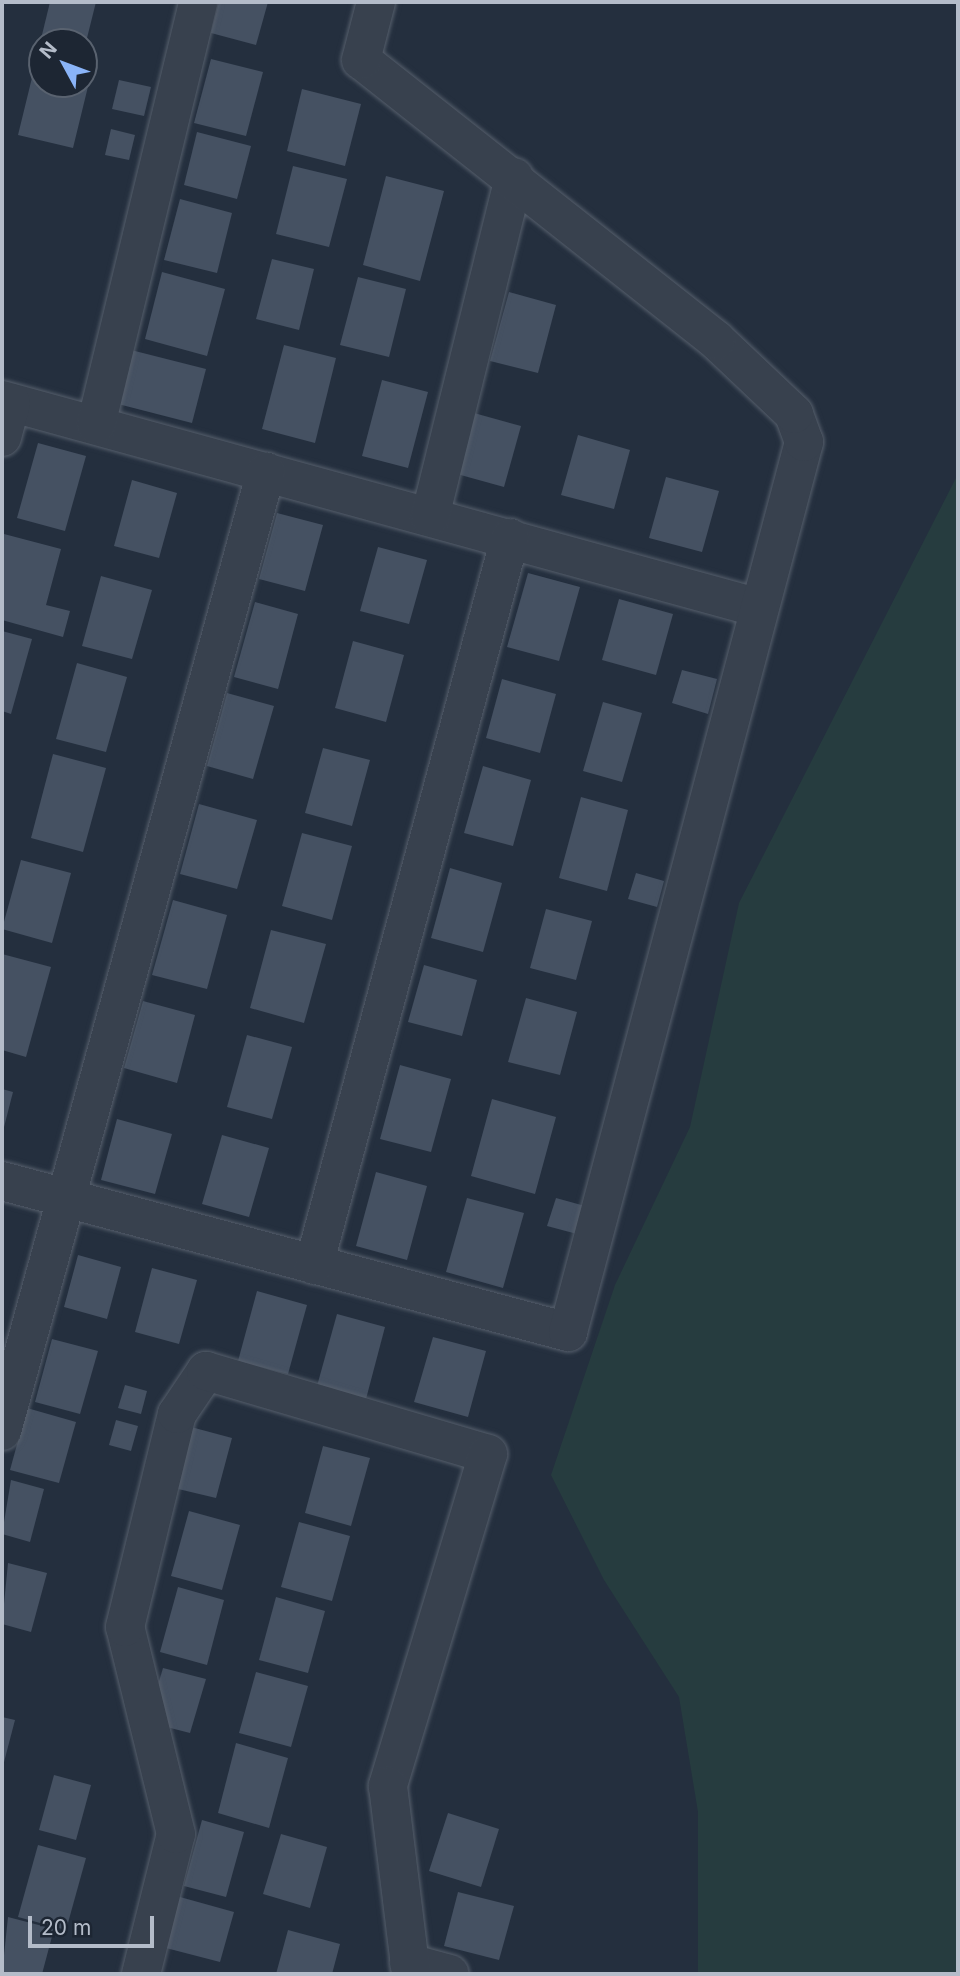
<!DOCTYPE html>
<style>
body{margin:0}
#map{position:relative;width:960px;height:1976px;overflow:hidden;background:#242f3e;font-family:Inter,sans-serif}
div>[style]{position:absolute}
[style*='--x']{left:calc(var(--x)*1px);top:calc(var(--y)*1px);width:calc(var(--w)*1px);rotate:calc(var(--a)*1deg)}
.green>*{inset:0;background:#263c3f}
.building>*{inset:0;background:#455162}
.roads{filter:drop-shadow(0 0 2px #565f6c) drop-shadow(0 0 2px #565f6c)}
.street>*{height:38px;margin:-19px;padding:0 19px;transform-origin:19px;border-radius:19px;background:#38414e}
span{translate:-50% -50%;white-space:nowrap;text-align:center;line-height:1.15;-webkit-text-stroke:5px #1d2633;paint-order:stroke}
.frame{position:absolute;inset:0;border:4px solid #b4bcc9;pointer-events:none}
.north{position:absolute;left:28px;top:28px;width:70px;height:70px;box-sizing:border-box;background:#1d2633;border:2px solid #59626f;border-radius:50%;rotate:311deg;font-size:19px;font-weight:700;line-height:28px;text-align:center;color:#b4bcc9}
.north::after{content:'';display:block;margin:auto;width:24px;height:32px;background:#8ab4f8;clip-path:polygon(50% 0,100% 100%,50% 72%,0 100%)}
.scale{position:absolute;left:28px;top:1916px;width:126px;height:32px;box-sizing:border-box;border:4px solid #b4bcc9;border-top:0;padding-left:9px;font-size:21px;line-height:24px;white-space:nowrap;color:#b4bcc9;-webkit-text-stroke:5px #1d2633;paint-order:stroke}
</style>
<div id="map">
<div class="green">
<div style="clip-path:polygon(958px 474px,958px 1974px,698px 1974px,698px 1812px,679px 1697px,604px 1580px,551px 1475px,615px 1285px,690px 1127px,739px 903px)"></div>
</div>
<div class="building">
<div style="clip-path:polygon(50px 2px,96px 2px,86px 42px,41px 39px)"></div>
<div style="clip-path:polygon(219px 2px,268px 2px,256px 45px,211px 33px)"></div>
<div style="clip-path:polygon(39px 49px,42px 84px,84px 84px,84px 60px,94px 62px,73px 148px,18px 135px)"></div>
<div style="clip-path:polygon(211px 59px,263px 72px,246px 136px,194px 123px)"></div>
<div style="clip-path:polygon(119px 80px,151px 87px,144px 116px,112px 109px)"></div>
<div style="clip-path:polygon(302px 89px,361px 104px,345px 166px,287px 151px)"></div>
<div style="clip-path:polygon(111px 129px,135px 135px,129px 160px,105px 155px)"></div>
<div style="clip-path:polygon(197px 132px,251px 146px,237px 199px,184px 185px)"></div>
<div style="clip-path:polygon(293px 166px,347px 179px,329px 247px,276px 234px)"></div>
<div style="clip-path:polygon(386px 176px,444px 191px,420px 281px,363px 265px)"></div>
<div style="clip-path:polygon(180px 199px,232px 213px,217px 273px,164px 260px)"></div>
<div style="clip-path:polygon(272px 259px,314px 269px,299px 330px,256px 319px)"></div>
<div style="clip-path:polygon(162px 272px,225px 289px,207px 356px,145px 339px)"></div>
<div style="clip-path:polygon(358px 277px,406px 289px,389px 357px,340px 345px)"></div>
<div style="clip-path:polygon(509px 292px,556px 305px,538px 373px,490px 361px)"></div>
<div style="clip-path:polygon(284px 345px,336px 358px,315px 443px,262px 429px)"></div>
<div style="clip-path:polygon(131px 350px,206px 369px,192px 423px,118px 404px)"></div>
<div style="clip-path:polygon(382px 380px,428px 392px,408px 468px,362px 456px)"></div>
<div style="clip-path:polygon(474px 413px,521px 426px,504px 487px,457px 474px)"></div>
<div style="clip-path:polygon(578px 435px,630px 450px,614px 509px,561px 495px)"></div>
<div style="clip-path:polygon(38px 443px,86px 456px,65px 531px,17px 518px)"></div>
<div style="clip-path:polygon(666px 477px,719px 491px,702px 552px,649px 538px)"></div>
<div style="clip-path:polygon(132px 480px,177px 493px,159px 558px,114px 546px)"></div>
<div style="clip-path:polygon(277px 513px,323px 525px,305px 591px,259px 579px)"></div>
<div style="clip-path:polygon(4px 534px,61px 549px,46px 605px,70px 611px,63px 637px,2px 620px)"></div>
<div style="clip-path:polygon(378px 547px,427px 560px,409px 624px,360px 611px)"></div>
<div style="clip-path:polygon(528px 573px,580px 587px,559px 661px,507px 647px)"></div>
<div style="clip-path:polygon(101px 576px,152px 590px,132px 659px,82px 646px)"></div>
<div style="clip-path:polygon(619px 599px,673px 614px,656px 675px,602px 660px)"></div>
<div style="clip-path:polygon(255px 602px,298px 614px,278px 689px,234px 677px)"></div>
<div style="clip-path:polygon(2px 631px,32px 639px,11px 714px,2px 711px)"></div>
<div style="clip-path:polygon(353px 641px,404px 655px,386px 722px,335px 708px)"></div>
<div style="clip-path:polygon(77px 663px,127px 677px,106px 752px,56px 739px)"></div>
<div style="clip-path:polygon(682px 670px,717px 679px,708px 714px,672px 703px)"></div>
<div style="clip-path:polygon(502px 679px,556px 694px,540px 753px,486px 738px)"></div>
<div style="clip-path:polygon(227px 693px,274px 706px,253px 779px,207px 766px)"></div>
<div style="clip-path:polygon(603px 702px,642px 713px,622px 782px,583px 771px)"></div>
<div style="clip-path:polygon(323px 748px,370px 760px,352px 826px,305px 813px)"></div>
<div style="clip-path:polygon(53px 754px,106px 768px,83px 852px,31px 838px)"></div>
<div style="clip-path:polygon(483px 766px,531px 780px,513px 846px,464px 833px)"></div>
<div style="clip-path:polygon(581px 797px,628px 810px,607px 891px,559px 878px)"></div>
<div style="clip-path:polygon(199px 804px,257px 820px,237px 889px,180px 874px)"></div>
<div style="clip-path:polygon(302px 833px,352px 846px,332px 920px,282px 906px)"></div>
<div style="clip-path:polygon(21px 860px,71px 873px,52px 943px,2px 929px)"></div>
<div style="clip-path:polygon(450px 868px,502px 883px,483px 952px,431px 938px)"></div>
<div style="clip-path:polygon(636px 873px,664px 881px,657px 907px,628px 899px)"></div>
<div style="clip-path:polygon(173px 900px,227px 915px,207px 989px,152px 975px)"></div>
<div style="clip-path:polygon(546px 909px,592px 921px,576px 980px,530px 968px)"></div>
<div style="clip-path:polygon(271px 930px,326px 944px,304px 1023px,250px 1008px)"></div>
<div style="clip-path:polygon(2px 954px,51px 967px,26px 1057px,2px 1050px)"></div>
<div style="clip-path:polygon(424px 965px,477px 980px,462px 1036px,408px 1022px)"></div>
<div style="clip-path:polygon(526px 998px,577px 1012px,560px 1075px,508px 1062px)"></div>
<div style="clip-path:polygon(143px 1001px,195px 1015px,177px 1083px,124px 1068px)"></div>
<div style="clip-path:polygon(247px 1035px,292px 1047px,272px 1119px,227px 1107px)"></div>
<div style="clip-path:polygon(400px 1065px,451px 1079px,431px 1152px,380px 1139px)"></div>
<div style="clip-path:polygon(2px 1089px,13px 1092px,3px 1131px,2px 1131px)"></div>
<div style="clip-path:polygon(492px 1099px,556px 1117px,535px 1194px,471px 1176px)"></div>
<div style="clip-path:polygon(117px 1119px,172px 1134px,155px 1194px,101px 1180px)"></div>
<div style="clip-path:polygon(222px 1135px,269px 1148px,249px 1217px,202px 1204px)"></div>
<div style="clip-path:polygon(376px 1172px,427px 1186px,407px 1260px,356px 1246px)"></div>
<div style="clip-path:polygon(467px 1198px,524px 1213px,503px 1288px,446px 1272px)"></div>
<div style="clip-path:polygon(556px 1198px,585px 1206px,577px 1234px,547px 1226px)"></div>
<div style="clip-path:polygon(78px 1255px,121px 1267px,107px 1319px,64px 1307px)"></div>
<div style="clip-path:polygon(152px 1268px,197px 1280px,179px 1344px,135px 1332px)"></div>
<div style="clip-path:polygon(257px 1291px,307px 1305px,288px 1374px,238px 1361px)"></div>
<div style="clip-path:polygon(337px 1314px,385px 1327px,366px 1399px,317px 1386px)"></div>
<div style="clip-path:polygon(433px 1337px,486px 1351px,468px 1417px,414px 1402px)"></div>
<div style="clip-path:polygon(52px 1339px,98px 1351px,80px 1414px,35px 1402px)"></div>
<div style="clip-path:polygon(125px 1385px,147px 1391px,141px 1414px,118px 1408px)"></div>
<div style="clip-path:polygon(27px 1408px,76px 1422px,59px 1483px,10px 1470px)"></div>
<div style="clip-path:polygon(116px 1420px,138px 1426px,131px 1451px,109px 1445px)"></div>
<div style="clip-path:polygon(191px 1427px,232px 1438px,216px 1498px,174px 1488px)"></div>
<div style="clip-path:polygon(323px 1446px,370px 1458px,351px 1526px,305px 1513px)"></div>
<div style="clip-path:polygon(11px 1480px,44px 1489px,30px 1542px,2px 1534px)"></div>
<div style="clip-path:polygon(189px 1511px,240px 1525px,222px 1590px,171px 1576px)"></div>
<div style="clip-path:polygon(299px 1522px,350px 1536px,332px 1601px,281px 1587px)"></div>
<div style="clip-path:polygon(8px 1563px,47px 1573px,31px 1632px,2px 1624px)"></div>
<div style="clip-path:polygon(178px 1587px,224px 1600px,207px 1665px,160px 1652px)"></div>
<div style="clip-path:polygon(276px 1597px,325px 1611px,308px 1673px,259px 1660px)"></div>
<div style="clip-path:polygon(163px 1668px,206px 1679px,190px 1733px,147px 1722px)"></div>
<div style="clip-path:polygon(256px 1672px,308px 1686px,291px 1747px,239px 1733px)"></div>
<div style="clip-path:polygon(2px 1717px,15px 1720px,3px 1766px,2px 1766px)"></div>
<div style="clip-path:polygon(236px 1743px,288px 1758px,269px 1828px,218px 1813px)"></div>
<div style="clip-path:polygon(54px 1775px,91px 1785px,76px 1840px,39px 1830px)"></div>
<div style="clip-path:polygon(448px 1813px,499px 1829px,481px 1887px,429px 1871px)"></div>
<div style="clip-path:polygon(202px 1820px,244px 1832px,226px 1897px,184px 1886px)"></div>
<div style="clip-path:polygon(281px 1834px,327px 1847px,310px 1908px,263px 1894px)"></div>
<div style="clip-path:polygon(38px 1845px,86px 1858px,66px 1930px,18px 1917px)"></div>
<div style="clip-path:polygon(458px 1892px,514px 1906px,499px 1960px,444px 1946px)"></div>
<div style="clip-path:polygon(180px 1897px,234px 1912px,220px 1962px,166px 1948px)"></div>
<div style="clip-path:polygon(8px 1917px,54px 1929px,42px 1974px,2px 1974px)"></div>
<div style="clip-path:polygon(288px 1930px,340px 1944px,332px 1974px,276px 1974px)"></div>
</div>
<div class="roads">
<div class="street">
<div style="--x:2;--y:400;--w:785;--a:15.36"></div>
<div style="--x:96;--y:425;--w:435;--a:-76.4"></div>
<div style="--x:2;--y:437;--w:35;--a:-75"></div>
<div style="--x:430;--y:517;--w:350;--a:-76.1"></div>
<div style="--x:2;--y:1181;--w:586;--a:14.94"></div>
<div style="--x:568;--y:1332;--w:921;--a:-75.15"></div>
<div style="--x:804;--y:442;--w:30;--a:-110"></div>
<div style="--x:794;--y:414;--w:108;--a:-136.5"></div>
<div style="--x:716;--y:340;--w:452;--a:-141.7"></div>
<div style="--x:361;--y:60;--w:60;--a:-75.5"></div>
<div style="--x:314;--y:1265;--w:753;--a:-74.91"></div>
<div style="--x:2;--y:1431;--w:995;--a:-74.61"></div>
<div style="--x:409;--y:1963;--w:42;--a:15"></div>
<div style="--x:141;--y:1974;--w:144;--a:-76"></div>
<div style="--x:176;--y:1834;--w:213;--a:-103.8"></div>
<div style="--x:125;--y:1627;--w:219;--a:-76.3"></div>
<div style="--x:177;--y:1414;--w:52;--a:-56"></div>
<div style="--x:206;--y:1371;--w:294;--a:16.4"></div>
<div style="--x:488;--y:1454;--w:347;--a:106.8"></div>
<div style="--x:388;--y:1786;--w:189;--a:83"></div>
</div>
</div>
<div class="frame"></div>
<div class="north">N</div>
<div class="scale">20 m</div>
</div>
